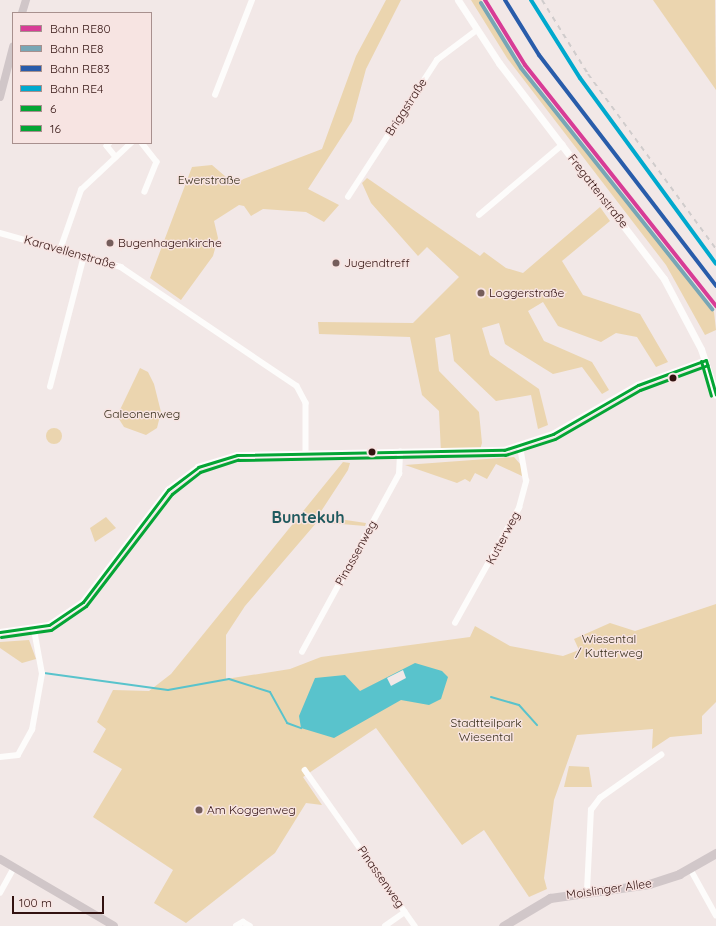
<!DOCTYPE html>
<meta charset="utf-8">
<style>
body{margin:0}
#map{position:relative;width:716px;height:926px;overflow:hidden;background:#f2e8e7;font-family:Quicksand,sans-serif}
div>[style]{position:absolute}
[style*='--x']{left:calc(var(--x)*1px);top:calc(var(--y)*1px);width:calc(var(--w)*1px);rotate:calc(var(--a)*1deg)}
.green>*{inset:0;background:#ebd5af}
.round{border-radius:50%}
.water>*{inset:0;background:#59c3cc}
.pier>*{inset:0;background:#f2e8e7}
.stream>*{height:2px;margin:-1px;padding:0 1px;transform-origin:1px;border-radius:1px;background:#59c3cc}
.minor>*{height:5.5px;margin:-2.75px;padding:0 2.75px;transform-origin:2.75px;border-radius:2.75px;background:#fdfcfb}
.tertiary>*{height:7px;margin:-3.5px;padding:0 3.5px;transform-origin:3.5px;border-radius:3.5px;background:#fdfcfb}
.secondary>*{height:8px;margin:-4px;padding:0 4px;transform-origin:4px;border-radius:4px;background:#d0c6c8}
.primary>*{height:9px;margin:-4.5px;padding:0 4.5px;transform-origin:4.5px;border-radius:4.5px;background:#d1c7c9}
.rail>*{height:2px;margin-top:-1px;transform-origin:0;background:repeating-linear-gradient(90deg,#d0cccc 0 5px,transparent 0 10px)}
.bus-1>*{height:3px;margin:-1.5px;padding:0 1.5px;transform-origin:1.5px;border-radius:1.5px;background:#04a535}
.bus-2>*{height:3px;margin:-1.5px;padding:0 1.5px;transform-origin:1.5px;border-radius:1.5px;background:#04a535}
.rail-1>*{height:4px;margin:-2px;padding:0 2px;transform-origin:2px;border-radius:2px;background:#d83c96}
.rail-2>*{height:4px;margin:-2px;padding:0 2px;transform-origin:2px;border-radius:2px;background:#78a6b5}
.rail-3>*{height:4px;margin:-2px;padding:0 2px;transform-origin:2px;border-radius:2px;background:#295caa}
.rail-4>*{height:4px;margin:-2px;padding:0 2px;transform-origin:2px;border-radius:2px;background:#00a9ce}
.dots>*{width:11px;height:11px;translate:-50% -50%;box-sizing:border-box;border:2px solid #f7e4e2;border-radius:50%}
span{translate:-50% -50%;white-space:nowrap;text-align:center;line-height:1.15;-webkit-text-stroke:3px #f7e4e2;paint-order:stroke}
.street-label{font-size:12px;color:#321210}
.park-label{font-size:12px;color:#362c18}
.poi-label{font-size:12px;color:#321210}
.left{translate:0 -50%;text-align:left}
.district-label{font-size:16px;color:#1f5a5f;font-weight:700}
.legend{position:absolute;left:12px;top:12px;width:140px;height:132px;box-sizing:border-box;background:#f7e4e2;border:1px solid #a8908e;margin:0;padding:5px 7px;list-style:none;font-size:12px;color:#321210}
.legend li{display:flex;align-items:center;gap:8px;height:20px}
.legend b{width:20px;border:1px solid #a8908e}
.scale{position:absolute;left:12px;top:896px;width:92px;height:18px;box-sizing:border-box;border:2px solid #321210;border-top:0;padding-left:5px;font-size:12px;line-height:14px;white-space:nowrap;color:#321210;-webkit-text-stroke:3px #f7e4e2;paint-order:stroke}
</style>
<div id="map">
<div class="green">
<div style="clip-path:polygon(386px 0,401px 0,366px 69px,352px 121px,308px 189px,339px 205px,324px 222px,306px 212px,263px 209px,251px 216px,244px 206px,239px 205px,214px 221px,218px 238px,213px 256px,181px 300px,150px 278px,192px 167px,212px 165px,233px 183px,322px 149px,356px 56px)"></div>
<div style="clip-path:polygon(471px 0,481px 0,520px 65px,714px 312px,716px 330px,705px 335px,666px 265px,507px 58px)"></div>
<div style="clip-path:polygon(653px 0,715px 0,716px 90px)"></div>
<div style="clip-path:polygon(367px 178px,480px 256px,484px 252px,506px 268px,523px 273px,600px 207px,610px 221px,562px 261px,583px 295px,640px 314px,668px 362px,656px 367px,637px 337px,616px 333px,601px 342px,558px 326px,543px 302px,528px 311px,544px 341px,592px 362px,609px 390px,602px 394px,582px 367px,553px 374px,505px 344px,499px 323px,482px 328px,490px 355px,539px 389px,548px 425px,538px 429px,531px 395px,496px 401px,454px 361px,450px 334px,435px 338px,439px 371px,479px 412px,482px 443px,479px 453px,441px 453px,439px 411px,422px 395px,410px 337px,319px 334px,318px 322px,413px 323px,459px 277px,427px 247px,418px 256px,371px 203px,362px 183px)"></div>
<div style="clip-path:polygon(140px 368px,148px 372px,154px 384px,161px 412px,157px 428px,146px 435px,124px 427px,117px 416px)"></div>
<div class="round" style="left:46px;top:428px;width:16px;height:16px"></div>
<div style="clip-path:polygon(514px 457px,521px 465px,522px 476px,496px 464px,487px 479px,475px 473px,470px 482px,465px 479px,457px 483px,405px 465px)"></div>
<div style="clip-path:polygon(343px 462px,350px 463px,348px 470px,318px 516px,366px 523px,365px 526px,317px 522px,245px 606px,226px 635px,226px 679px,290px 669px,321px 657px,470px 637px,475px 626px,510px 646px,563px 656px,579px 650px,574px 639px,610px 623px,635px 631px,716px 604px,716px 702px,702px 716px,702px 734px,670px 737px,652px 749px,653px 729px,577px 735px,554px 800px,544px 878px,547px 889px,529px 897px,484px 830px,462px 845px,376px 728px,303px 777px,322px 805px,306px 803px,275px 853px,186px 923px,154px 903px,173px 870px,93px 817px,122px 769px,93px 752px,106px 729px,97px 722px,113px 690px,149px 691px,171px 674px)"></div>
<div style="clip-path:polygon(106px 517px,116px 528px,95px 542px,90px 528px)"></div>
<div style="clip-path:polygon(29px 640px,36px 659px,22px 663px,0 648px,0 642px)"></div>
<div style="clip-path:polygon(569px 766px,589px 767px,592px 787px,564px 787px)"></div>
</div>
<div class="water">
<div style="clip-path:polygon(415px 663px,442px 671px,448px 677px,441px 699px,429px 705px,401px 700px,334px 738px,301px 728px,299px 716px,315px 678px,345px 675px,360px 691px)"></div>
</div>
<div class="pier">
<div style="clip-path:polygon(403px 670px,406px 678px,391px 686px,387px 678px)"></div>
</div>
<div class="stream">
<div style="--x:44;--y:673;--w:125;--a:7.8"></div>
<div style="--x:168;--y:690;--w:62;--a:-10.2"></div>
<div style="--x:229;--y:679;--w:43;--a:17.6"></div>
<div style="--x:270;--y:692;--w:35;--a:61"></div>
<div style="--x:287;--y:723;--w:15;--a:20"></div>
<div style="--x:491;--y:697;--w:29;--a:16"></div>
<div style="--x:519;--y:705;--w:27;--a:48"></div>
</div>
<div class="minor">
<div style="--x:215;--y:95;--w:102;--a:-68.7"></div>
<div style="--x:110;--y:143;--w:4;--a:135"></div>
<div style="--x:107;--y:146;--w:14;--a:51"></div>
<div style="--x:142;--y:143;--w:24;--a:52"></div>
<div style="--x:157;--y:162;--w:32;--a:112"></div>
<div style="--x:348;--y:197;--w:163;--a:-57"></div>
<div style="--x:437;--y:60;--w:50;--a:-36.9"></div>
<div style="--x:479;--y:215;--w:109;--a:-40.1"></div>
<div style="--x:0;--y:233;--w:126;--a:15.7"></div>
<div style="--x:121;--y:267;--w:212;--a:34.1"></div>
<div style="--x:297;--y:386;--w:19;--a:62"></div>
<div style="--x:306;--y:403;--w:50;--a:90"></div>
<div style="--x:60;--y:250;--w:64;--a:-70.7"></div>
<div style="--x:81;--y:190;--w:69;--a:-43.2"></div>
<div style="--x:50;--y:387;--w:135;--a:-75.5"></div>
<div style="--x:455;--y:623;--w:132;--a:-60.9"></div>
<div style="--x:519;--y:508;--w:28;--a:-75"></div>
<div style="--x:526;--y:481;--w:36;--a:-100"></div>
<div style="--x:0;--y:632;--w:49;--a:-8.1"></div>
<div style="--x:49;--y:625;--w:41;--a:-34.1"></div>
<div style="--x:83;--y:602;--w:141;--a:-52.8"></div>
<div style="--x:168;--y:490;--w:38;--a:-37"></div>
<div style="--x:198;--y:467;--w:41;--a:-17.1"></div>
<div style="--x:237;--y:455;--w:267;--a:-1.1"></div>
<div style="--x:504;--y:450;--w:52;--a:-18.1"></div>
<div style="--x:553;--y:434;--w:98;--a:-30"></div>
<div style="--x:638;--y:385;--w:72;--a:-20.2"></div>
<div style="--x:302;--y:652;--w:203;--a:-61.4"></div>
<div style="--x:399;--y:474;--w:22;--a:-87"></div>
<div style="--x:0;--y:757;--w:18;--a:-6"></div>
<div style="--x:18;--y:755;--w:29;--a:-61"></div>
<div style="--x:32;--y:730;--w:57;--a:-79.9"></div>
<div style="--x:42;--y:674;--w:45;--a:-100.3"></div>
<div style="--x:305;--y:770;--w:191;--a:54.8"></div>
<div style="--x:690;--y:868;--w:54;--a:61"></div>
<div style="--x:587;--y:891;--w:81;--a:-87.2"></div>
<div style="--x:591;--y:810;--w:15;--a:-53"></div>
<div style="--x:600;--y:798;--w:75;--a:-35.2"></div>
<div style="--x:0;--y:893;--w:29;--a:-61"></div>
<div style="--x:236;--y:926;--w:8;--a:-30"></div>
<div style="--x:243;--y:922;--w:8;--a:30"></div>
<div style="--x:385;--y:926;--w:24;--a:-35"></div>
</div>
<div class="tertiary">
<div style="--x:458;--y:0;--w:75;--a:56.9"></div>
<div style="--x:499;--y:63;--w:272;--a:52.6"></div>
<div style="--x:664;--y:279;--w:79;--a:62.1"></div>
<div style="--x:701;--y:349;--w:48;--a:71.9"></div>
</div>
<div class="secondary">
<div style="--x:22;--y:13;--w:14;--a:-73"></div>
<div style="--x:0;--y:97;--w:52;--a:-75.4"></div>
<div style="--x:0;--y:859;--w:132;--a:30.4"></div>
</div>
<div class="primary">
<div style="--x:503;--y:926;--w:55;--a:-30.8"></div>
<div style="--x:550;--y:898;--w:100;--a:-8"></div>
<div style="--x:649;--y:884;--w:32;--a:-18"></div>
<div style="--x:679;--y:874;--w:43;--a:-29.6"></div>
</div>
<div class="rail">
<div style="--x:542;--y:0;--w:87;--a:58.1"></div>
<div style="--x:588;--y:74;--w:217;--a:53.8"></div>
</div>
<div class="bus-1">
<div style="--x:706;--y:360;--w:36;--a:74"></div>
<div style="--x:0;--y:632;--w:49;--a:-8.1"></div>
<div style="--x:49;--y:625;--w:41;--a:-34.1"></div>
<div style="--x:83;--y:602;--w:141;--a:-52.8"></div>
<div style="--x:168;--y:490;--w:38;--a:-37"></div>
<div style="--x:198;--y:467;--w:41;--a:-17.1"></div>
<div style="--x:237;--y:455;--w:267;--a:-1.1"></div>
<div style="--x:504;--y:450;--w:52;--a:-18.1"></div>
<div style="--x:553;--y:434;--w:98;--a:-30"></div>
<div style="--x:638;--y:385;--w:72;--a:-20.2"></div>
</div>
<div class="bus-2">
<div style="--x:701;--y:361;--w:36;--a:74"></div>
<div style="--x:1;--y:637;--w:50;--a:-8"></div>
<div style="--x:51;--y:630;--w:42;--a:-34.4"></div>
<div style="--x:86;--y:606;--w:141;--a:-52.5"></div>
<div style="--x:172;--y:494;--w:36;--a:-38"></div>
<div style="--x:200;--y:472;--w:40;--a:-18"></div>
<div style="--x:238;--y:460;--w:267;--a:-1.1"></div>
<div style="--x:505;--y:455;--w:52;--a:-17.7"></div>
<div style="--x:555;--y:439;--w:98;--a:-30"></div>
<div style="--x:640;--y:390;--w:72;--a:-20.2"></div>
</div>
<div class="rail-1">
<div style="--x:485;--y:0;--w:76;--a:58.4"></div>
<div style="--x:525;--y:65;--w:308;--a:51.6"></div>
</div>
<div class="rail-2">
<div style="--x:481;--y:3;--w:76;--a:58.4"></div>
<div style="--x:521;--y:68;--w:308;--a:51.6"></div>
</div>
<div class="rail-3">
<div style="--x:505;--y:0;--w:65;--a:58.3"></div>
<div style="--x:539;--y:55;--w:291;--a:52.5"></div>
</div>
<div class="rail-4">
<div style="--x:531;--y:0;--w:92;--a:57.9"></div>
<div style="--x:580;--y:78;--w:230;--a:53.8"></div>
</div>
<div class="dots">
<div style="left:110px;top:243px;background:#755d5b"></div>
<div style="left:336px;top:263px;background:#755d5b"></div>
<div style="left:481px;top:293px;background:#755d5b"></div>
<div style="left:673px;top:378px;background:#321210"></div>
<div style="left:372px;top:452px;background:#321210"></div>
<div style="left:199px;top:810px;background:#755d5b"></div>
</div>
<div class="street-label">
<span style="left:406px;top:107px;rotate:-57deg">Briggstraße</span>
<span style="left:598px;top:191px;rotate:52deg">Fregattenstraße</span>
<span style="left:70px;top:252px;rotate:16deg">Karavellenstraße</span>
<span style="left:503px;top:538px;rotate:-62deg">Kutterweg</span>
<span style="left:356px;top:553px;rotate:-61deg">Pinassenweg</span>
<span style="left:381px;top:877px;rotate:55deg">Pinassenweg</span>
<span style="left:609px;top:889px;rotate:-8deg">Moislinger Allee</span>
</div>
<div class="park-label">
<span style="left:209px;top:180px">Ewerstraße</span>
<span style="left:142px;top:414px">Galeonenweg</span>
<span style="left:609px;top:646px">Wiesental<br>/ Kutterweg</span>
<span style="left:486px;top:730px">Stadtteilpark<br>Wiesental</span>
</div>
<div class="poi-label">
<span class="left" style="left:118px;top:243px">Bugenhagenkirche</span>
<span class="left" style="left:344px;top:263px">Jugendtreff</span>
<span class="left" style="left:489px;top:293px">Loggerstraße</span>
<span class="left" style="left:207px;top:810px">Am Koggenweg</span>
</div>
<div class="district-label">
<span style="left:308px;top:517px">Buntekuh</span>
</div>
<ul class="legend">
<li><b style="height:5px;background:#d83c96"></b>Bahn RE80</li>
<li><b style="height:5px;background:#78a6b5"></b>Bahn RE8</li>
<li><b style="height:5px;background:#295caa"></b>Bahn RE83</li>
<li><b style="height:5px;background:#00a9ce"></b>Bahn RE4</li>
<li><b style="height:5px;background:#04a535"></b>6</li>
<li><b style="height:5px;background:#04a535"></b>16</li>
</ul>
<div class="scale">100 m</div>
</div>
